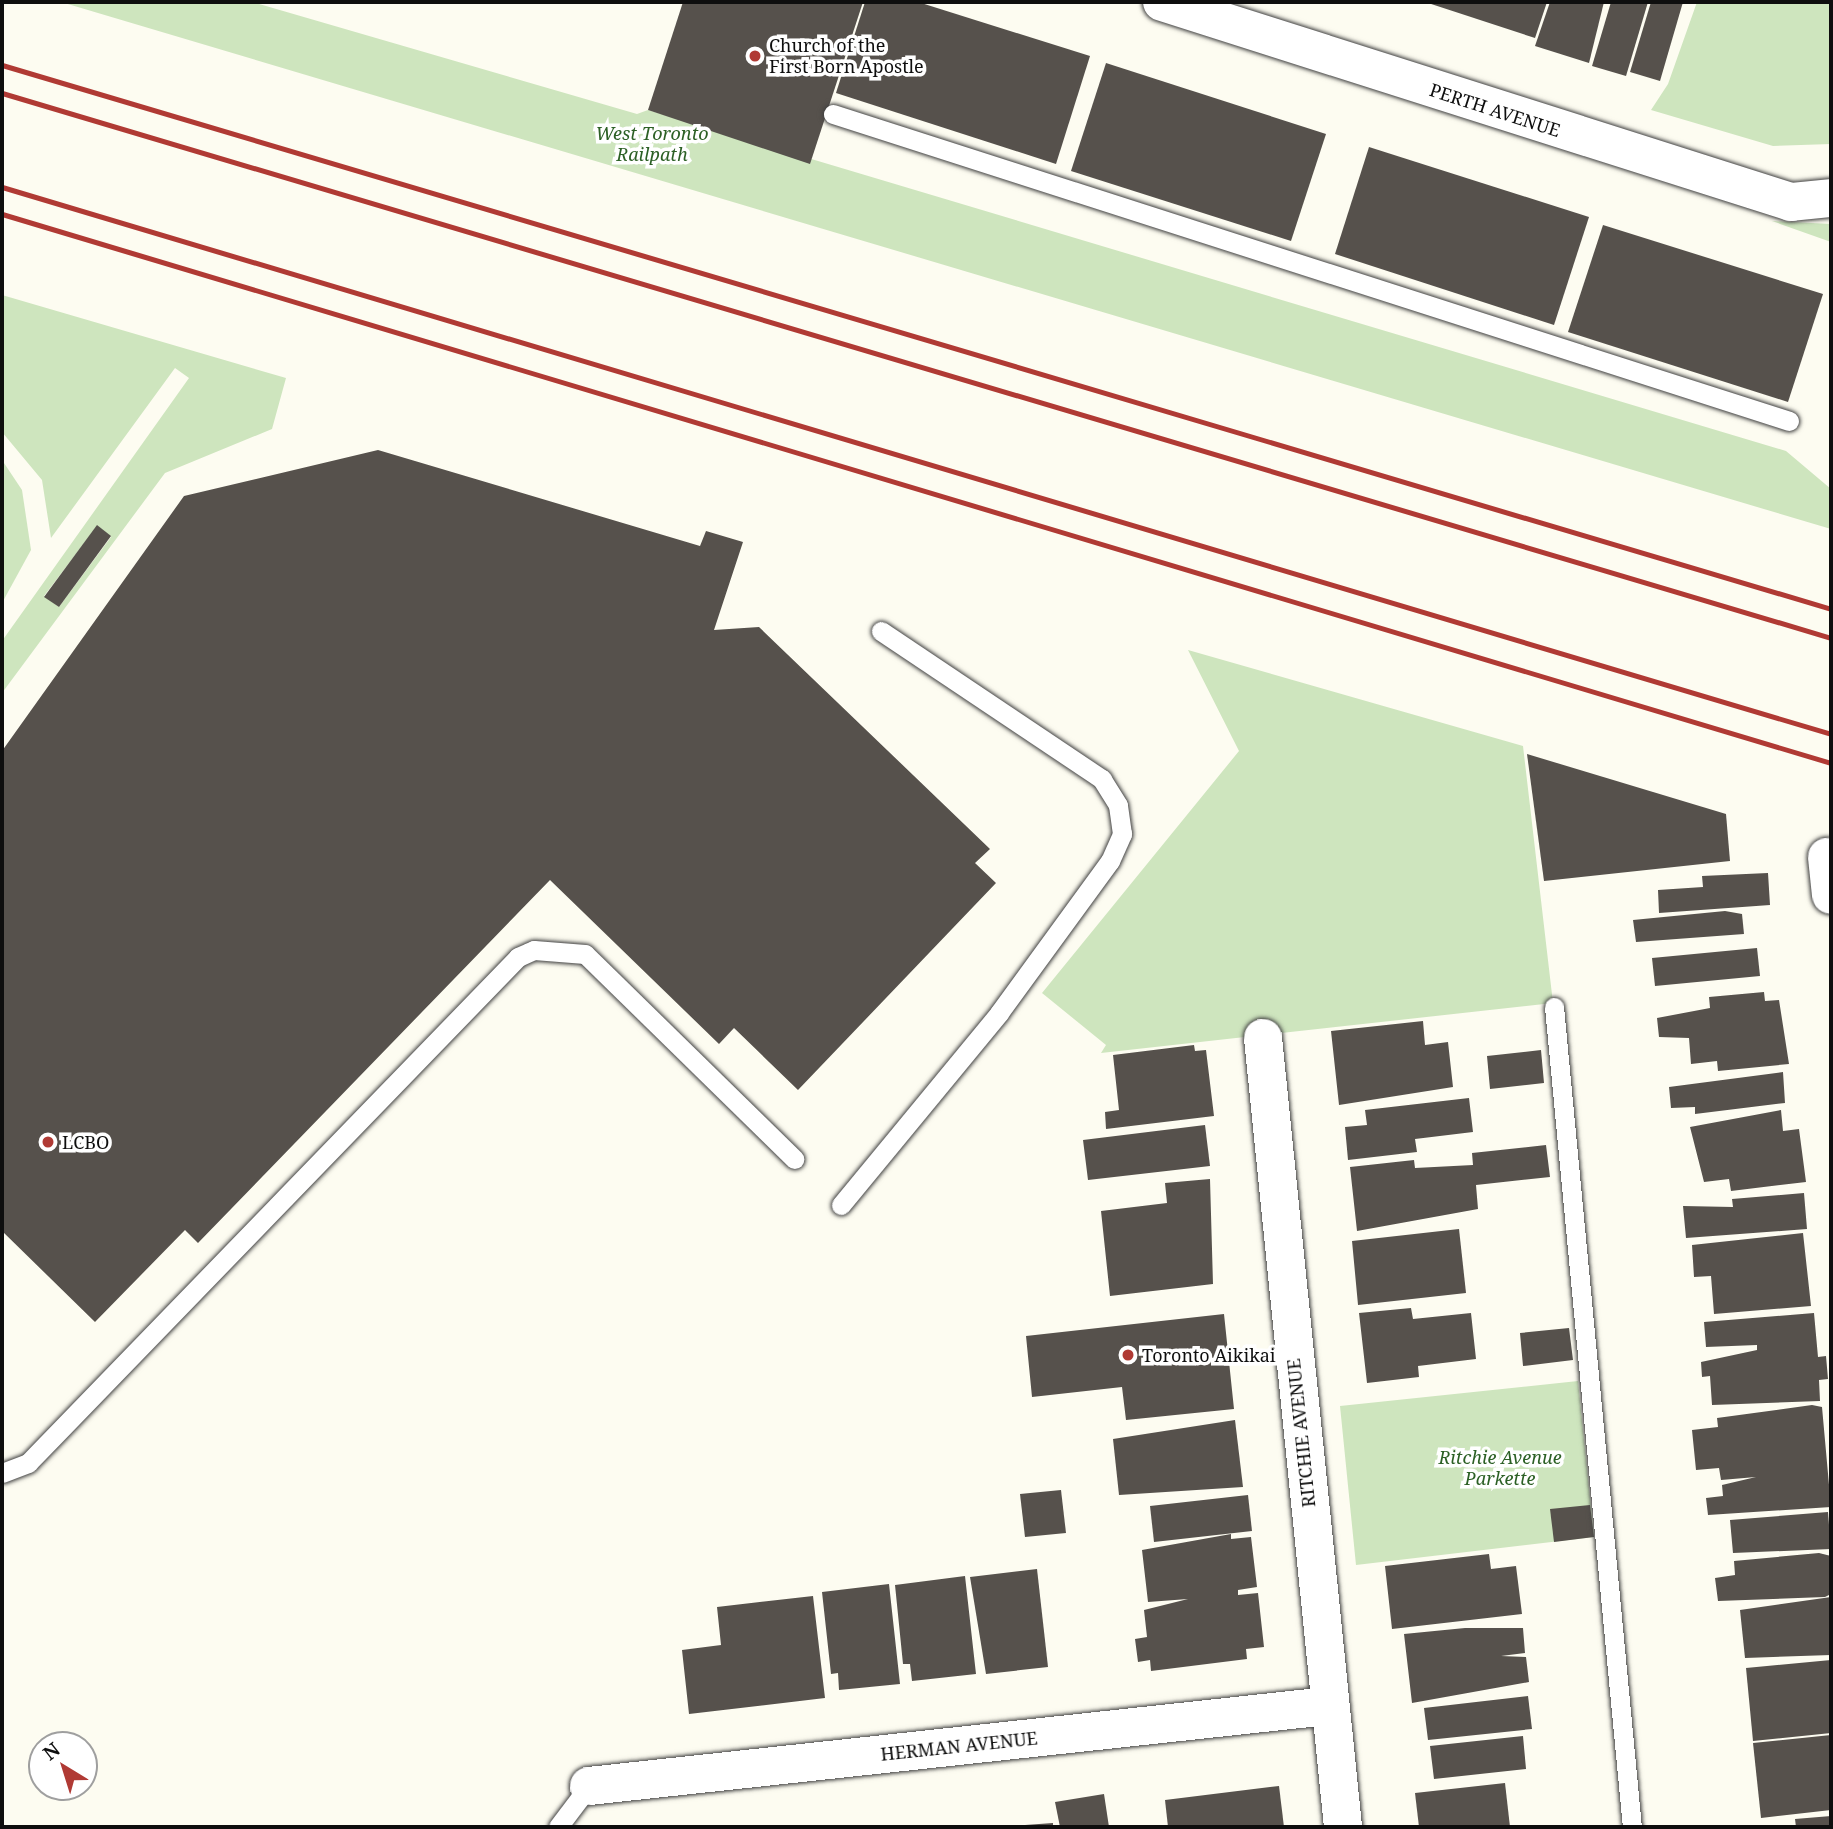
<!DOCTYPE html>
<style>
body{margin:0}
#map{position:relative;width:1833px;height:1829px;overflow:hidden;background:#fdfcf1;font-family:"Noto Serif",serif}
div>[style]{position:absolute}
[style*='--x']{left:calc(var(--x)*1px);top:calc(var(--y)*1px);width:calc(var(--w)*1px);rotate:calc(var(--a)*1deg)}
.green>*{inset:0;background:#cee5be}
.building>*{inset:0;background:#56514c}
.roads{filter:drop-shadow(0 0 2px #414141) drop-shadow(0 0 2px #414141)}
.lane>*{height:19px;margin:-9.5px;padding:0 9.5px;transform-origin:9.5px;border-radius:9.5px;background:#fff}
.street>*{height:38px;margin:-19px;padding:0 19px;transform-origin:19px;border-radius:19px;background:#fff}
.rail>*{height:5px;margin:-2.5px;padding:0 2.5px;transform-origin:2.5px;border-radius:2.5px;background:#b03a34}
.dots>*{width:19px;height:19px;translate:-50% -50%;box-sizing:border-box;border:4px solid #fff;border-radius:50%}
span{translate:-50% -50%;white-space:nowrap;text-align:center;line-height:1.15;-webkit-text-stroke:7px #fff;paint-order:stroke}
.poi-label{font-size:18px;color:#0e0e0e}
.left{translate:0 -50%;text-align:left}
.street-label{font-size:18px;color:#0e0e0e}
.park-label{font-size:18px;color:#2c6025;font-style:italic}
.frame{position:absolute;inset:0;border:4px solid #0e0e0e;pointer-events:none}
.north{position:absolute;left:28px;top:1731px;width:70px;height:70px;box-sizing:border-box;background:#fff;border:2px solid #9f9f9f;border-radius:50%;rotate:322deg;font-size:19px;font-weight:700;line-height:28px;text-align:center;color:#0e0e0e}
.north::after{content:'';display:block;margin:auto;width:24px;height:32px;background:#b03a34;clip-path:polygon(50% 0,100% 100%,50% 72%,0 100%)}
</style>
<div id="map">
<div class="green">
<div style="clip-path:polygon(61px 2px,252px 2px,637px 114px,648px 110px,1786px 451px,1831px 489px,1831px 529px)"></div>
<div style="clip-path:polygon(1697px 2px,1831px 2px,1831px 144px,1773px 146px,1651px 110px,1668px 84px)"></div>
<div style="clip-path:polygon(1772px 221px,1831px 224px,1831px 242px)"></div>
<div style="clip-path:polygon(evenodd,2px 295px,286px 378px,272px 429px,165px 473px,2px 693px,2px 641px,189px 378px,175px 368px,51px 538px,42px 480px,2px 432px,2px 295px,97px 526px,111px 537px,59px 607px,44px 596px,97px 526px)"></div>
<div style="clip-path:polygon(2px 460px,22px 490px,31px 550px,2px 603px)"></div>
<div style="clip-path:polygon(1188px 650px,1523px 746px,1553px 1003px,1101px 1053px,1106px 1045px,1042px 993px,1239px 751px)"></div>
<div style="clip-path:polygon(1578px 1381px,1594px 1537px,1356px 1565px,1340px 1406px)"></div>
</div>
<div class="building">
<div style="clip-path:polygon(683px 2px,863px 2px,810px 164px,648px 110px)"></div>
<div style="clip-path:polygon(865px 2px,918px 2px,1090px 56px,1056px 164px,836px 93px)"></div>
<div style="clip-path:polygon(1425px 2px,1547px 2px,1535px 38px)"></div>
<div style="clip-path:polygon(1550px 2px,1604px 2px,1589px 63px,1535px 46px)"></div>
<div style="clip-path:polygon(1611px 2px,1648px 2px,1626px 76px,1592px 66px)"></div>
<div style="clip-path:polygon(1651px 2px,1683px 2px,1660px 81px,1630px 72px)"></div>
<div style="clip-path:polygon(1106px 63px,1326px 134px,1291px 241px,1071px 171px)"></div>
<div style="clip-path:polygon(1369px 147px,1589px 217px,1554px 325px,1335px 254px)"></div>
<div style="clip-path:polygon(1603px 225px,1823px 294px,1788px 402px,1568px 332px)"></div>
<div style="clip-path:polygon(378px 450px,700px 546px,706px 531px,743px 542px,714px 630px,759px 627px,990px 849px,975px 863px,996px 883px,798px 1090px,734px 1028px,719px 1044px,550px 880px,198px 1243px,185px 1230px,95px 1322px,2px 1231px,2px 751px,184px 496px)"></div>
<div style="clip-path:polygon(97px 525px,111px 536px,59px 607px,44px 597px)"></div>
<div style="clip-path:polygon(1527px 754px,1726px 814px,1730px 861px,1544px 881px)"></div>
<div style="clip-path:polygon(1768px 873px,1770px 905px,1659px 913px,1658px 890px,1703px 887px,1702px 876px)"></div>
<div style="clip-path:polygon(1725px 911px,1742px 914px,1744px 934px,1636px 942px,1633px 920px)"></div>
<div style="clip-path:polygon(1757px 948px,1760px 976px,1655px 986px,1652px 958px)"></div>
<div style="clip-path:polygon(1764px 992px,1765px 1001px,1779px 1000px,1789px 1064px,1718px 1071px,1717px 1061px,1691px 1064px,1689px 1038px,1659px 1037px,1657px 1018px,1710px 1008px,1709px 997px)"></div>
<div style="clip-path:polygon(1423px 1021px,1425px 1045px,1448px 1042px,1453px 1087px,1339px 1105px,1331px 1031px)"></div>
<div style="clip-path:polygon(1194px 1045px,1195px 1051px,1206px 1050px,1214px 1116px,1106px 1129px,1105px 1112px,1119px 1110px,1113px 1055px)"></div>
<div style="clip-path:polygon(1541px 1050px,1544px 1083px,1490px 1089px,1487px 1056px)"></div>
<div style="clip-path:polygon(1783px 1072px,1785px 1103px,1695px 1114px,1695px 1107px,1671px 1108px,1669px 1087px)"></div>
<div style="clip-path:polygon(1469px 1098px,1473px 1132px,1415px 1139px,1417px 1152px,1348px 1160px,1345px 1127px,1367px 1125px,1365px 1110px)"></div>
<div style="clip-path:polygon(1781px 1110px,1783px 1131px,1799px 1129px,1806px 1182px,1731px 1191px,1729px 1179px,1704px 1182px,1690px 1127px)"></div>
<div style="clip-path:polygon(1205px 1125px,1210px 1166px,1088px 1180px,1083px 1140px)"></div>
<div style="clip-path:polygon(1546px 1145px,1550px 1177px,1476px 1185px,1478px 1209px,1357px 1231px,1350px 1167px,1414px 1160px,1415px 1168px,1473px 1165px,1472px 1153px)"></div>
<div style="clip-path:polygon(1210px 1179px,1213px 1284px,1110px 1296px,1101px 1211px,1167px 1203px,1165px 1183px)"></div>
<div style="clip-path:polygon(1804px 1193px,1807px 1229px,1686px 1238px,1683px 1206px,1733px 1207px,1732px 1199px)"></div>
<div style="clip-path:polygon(1459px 1229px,1466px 1293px,1358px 1305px,1352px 1241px)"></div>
<div style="clip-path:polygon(1803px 1233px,1811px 1306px,1714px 1314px,1711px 1276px,1694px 1277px,1692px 1245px)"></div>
<div style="clip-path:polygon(1411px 1308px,1413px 1319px,1471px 1313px,1476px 1359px,1418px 1366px,1419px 1377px,1367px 1383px,1359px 1313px)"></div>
<div style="clip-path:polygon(1814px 1313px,1818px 1357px,1826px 1356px,1828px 1379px,1819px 1380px,1820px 1401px,1712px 1405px,1710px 1376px,1702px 1377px,1701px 1362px,1757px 1350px,1757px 1345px,1706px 1347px,1704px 1322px)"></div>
<div style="clip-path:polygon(1224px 1314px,1234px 1409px,1126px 1420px,1122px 1387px,1032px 1397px,1026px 1336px)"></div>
<div style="clip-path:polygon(1569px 1328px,1573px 1360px,1523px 1366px,1520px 1333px)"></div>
<div style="clip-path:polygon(1812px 1405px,1822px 1407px,1831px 1507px,1708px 1515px,1706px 1498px,1723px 1496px,1722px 1485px,1756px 1477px,1721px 1480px,1719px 1468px,1696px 1470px,1692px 1430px,1718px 1427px,1717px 1418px)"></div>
<div style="clip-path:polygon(1235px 1420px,1243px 1487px,1119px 1495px,1113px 1439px)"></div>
<div style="clip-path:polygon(1061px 1490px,1066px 1533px,1025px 1537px,1020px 1494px)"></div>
<div style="clip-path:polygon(1248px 1495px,1252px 1531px,1154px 1542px,1150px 1506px)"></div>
<div style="clip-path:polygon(1590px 1505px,1594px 1537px,1554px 1542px,1550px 1509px)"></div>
<div style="clip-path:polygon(1828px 1512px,1831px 1549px,1733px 1553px,1730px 1520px)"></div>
<div style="clip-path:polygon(1231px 1534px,1231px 1539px,1251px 1537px,1257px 1587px,1238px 1590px,1238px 1595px,1258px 1593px,1264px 1647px,1246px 1649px,1247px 1659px,1151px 1671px,1150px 1660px,1138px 1662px,1135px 1639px,1147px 1637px,1144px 1610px,1188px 1599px,1148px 1602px,1142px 1550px)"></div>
<div style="clip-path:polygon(1819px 1553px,1831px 1556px,1831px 1594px,1825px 1597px,1718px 1601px,1715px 1578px,1735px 1575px,1734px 1561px)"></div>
<div style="clip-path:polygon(1489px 1554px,1491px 1569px,1516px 1566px,1522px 1614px,1392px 1629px,1385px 1566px)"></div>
<div style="clip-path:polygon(1037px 1569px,1048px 1667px,986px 1674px,970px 1577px)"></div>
<div style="clip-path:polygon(965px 1576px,976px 1674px,912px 1681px,910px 1664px,903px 1664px,895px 1585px)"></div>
<div style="clip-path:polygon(889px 1584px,900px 1684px,839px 1690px,838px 1673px,831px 1674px,822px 1592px)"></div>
<div style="clip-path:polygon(813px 1596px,825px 1698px,689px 1714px,682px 1650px,721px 1645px,717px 1607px)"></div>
<div style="clip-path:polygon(1831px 1597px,1831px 1655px,1745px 1658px,1740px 1610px)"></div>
<div style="clip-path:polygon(1465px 1628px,1523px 1628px,1525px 1653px,1501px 1656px,1526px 1657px,1529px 1682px,1412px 1703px,1404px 1634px)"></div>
<div style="clip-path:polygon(1831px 1660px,1831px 1733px,1753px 1741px,1746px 1668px)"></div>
<div style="clip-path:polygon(1528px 1696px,1532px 1729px,1428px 1740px,1424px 1708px)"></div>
<div style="clip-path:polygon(1831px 1735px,1831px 1810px,1761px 1818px,1753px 1743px)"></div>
<div style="clip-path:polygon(1523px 1736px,1526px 1769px,1434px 1779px,1430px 1746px)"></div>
<div style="clip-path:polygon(1505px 1783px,1510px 1827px,1419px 1827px,1415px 1793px)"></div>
<div style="clip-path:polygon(1279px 1786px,1284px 1827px,1168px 1827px,1165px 1800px)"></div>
<div style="clip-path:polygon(1104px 1794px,1109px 1827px,1060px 1827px,1055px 1802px)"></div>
<div style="clip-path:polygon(1831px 1816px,1831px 1827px,1796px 1827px,1795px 1819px)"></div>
<div style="clip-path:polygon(1053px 1823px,1053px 1827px,1025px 1827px,1025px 1825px)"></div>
</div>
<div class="roads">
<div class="lane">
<div style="--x:833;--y:114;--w:1004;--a:17.8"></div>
<div style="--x:1554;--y:1007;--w:824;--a:84.57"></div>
<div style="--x:841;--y:1205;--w:249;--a:-50.5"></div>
<div style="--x:999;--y:1013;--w:188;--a:-53.9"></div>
<div style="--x:1110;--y:861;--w:30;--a:-66"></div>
<div style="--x:1122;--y:834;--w:29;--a:-98"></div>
<div style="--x:1118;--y:805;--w:31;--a:-122"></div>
<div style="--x:1102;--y:779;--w:266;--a:-146.2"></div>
<div style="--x:2;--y:1473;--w:28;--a:-21"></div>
<div style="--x:28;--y:1463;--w:704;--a:-45.92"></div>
<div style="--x:518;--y:957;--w:17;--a:-24"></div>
<div style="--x:534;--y:950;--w:51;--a:4.5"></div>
<div style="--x:585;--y:954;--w:293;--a:44.4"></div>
<div style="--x:558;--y:1827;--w:51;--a:-52.9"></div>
</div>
<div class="street">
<div style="--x:1162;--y:2;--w:660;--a:17.64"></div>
<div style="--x:1791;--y:202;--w:40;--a:-5.7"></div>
<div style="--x:1827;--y:857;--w:38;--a:84"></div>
<div style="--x:1263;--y:1038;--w:793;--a:84.21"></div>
<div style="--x:589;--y:1786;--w:743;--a:-6.18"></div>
</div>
</div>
<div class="rail">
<div style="--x:2;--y:65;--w:1908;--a:16.56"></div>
<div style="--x:2;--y:93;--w:1908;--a:16.59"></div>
<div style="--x:2;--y:187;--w:1909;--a:16.65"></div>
<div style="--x:2;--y:214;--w:1910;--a:16.71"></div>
</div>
<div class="dots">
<div style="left:755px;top:56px;background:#b03a34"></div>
<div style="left:48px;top:1142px;background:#b03a34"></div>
<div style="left:1128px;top:1355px;background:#b03a34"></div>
</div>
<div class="poi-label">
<span class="left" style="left:769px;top:56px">Church of the<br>First Born Apostle</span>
<span class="left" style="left:62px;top:1142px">LCBO</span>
<span class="left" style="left:1142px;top:1355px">Toronto Aikikai</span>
</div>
<div class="street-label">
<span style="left:1495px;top:110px;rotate:18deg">PERTH AVENUE</span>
<span style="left:1301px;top:1433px;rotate:-96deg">RITCHIE AVENUE</span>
<span style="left:959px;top:1746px;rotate:-6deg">HERMAN AVENUE</span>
</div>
<div class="park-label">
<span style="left:652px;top:144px">West Toronto<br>Railpath</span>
<span style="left:1500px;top:1468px">Ritchie Avenue<br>Parkette</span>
</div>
<div class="frame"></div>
<div class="north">N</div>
</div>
